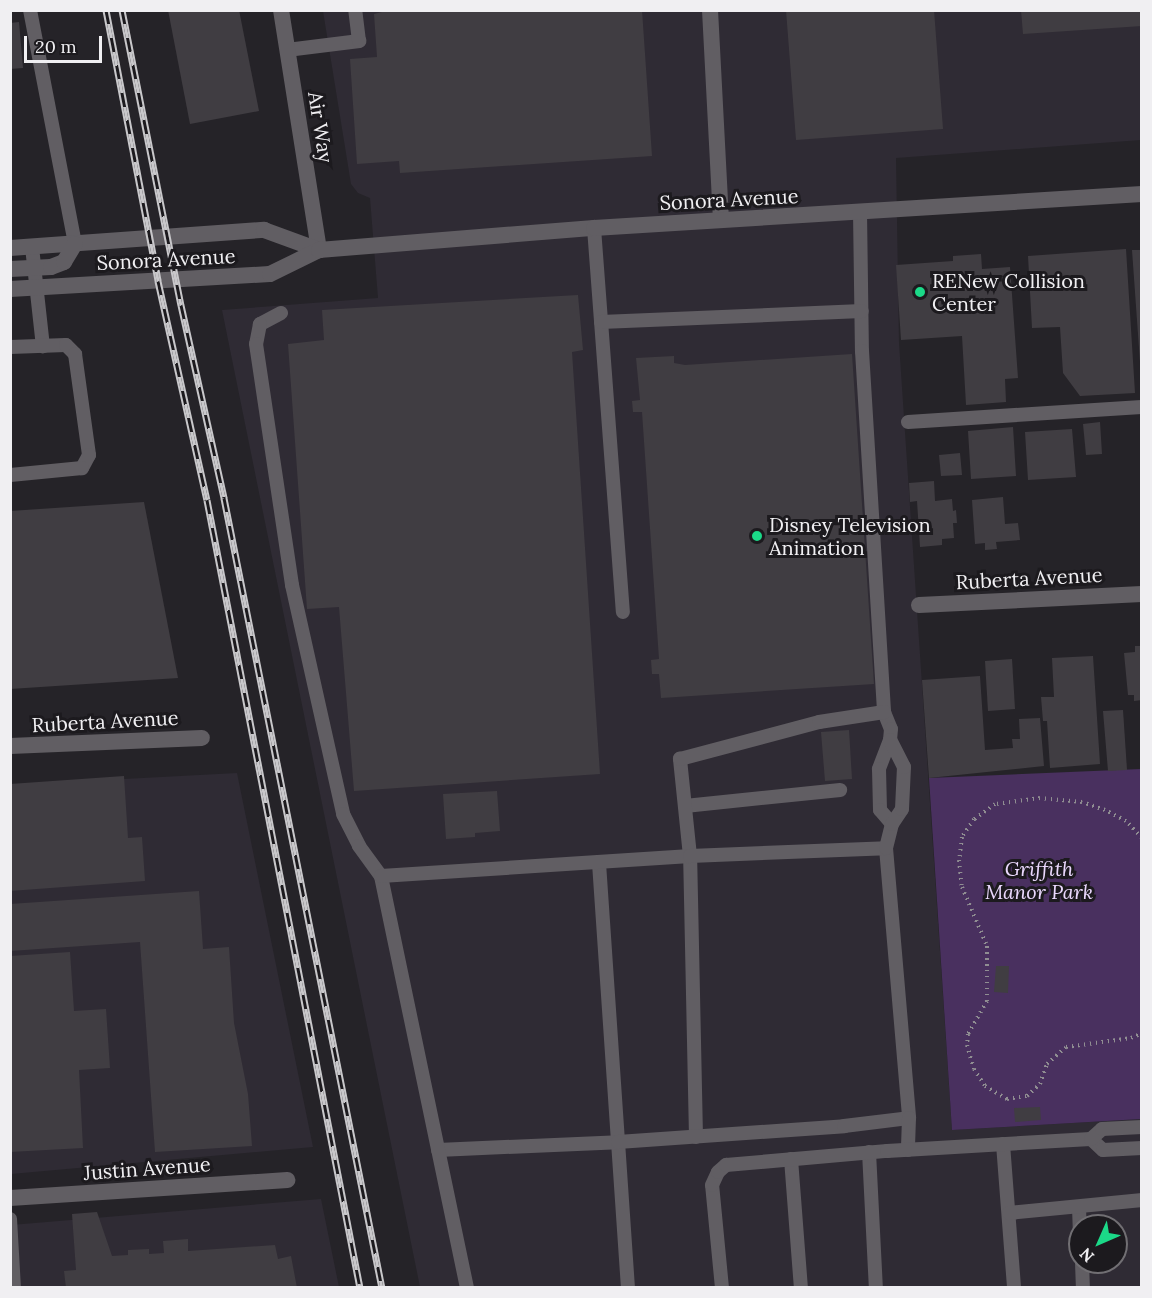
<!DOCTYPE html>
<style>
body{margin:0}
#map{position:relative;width:1152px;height:1298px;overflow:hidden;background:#252328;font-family:Lora,serif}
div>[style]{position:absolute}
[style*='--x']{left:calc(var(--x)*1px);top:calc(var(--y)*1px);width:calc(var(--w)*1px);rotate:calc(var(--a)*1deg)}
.built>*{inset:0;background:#2f2b34}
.green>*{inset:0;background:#49305f}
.building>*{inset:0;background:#403d42}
.path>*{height:4px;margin-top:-2px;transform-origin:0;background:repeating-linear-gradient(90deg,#908e92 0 1.5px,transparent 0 6px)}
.service>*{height:14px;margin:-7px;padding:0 7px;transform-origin:7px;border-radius:7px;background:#615e63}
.minor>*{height:16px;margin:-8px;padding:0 8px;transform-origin:8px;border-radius:8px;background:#615e63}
.secondary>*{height:16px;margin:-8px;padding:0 8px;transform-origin:8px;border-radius:8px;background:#615e63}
.rail>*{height:7px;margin-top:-3.5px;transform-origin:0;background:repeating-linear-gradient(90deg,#1c1a1e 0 14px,#c9c8cb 0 28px);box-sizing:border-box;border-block:2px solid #c9c8cb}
.dots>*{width:16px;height:16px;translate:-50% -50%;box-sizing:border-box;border:3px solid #1c1a1e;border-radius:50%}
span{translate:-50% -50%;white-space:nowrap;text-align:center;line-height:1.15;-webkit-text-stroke:6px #1c1a1e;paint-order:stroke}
.street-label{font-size:20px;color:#f0eff2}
.poi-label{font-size:20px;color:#f0eff2}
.left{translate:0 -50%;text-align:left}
.park-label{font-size:20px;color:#ebd9fe;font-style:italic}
.frame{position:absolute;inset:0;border:12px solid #f0eff2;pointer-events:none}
.north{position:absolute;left:1068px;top:1214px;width:60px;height:60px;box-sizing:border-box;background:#1c1a1e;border:2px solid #716f73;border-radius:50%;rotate:225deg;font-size:16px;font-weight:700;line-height:24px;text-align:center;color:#f0eff2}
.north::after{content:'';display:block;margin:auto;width:21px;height:27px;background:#1bd988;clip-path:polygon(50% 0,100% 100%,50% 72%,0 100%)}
.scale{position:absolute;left:24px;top:36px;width:78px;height:27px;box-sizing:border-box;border:3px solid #f0eff2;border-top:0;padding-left:8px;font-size:18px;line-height:21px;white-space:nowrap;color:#f0eff2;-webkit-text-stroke:4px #1c1a1e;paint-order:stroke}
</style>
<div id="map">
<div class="built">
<div style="clip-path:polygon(evenodd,323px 11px,1141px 11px,1141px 140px,896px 158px,899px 343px,952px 1130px,1141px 1119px,1141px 1287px,420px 1287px,222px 310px,378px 298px,370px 198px,358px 193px,351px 184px,323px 11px,1080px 1226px,1116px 1226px,1116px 1262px,1080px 1262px,1080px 1226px)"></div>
<div style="clip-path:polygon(237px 773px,313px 1147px,11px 1174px,11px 785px)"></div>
<div style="clip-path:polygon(321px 1199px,339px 1287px,11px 1288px,11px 1225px)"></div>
</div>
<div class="green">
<div style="clip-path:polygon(1141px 769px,1141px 1119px,952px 1130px,929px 778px)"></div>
</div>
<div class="building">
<div style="clip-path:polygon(168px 10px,239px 10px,259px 111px,190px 124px)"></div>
<div style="clip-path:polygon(390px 10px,642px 10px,652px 156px,400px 173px,399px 161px,357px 164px,350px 59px,377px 57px,374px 14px)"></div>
<div style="clip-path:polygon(786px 10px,934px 10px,943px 129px,796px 140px)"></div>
<div style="clip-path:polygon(1021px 10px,1142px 10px,1142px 26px,1023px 34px)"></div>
<div style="clip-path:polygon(19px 22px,23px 68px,10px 69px,10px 23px)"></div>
<div style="clip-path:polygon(1126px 249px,1135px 393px,1080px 396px,1063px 373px,1060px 327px,1032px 328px,1028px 256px)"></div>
<div style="clip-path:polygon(1132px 250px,1142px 250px,1142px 362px,1140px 362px)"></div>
<div style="clip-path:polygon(981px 254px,982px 269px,1010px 267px,1018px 378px,1005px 379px,1006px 402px,966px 405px,962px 336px,901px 340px,896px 265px,953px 261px,953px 256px)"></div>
<div style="clip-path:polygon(578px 295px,583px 350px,572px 352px,600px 774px,354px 791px,339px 607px,307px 609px,288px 344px,324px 340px,322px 310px)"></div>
<div style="clip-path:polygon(852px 354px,874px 684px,661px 698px,659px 674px,652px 674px,651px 660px,659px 659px,642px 412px,633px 412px,632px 401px,640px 400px,636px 358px,674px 356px,674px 363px,685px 365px)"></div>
<div style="clip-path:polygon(1100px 422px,1102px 454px,1086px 455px,1083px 424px)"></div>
<div style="clip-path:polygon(1013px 427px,1016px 476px,971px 479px,968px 431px)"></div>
<div style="clip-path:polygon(1072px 429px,1076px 477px,1028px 480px,1025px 432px)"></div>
<div style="clip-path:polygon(960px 453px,962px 475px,941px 476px,939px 455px)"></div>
<div style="clip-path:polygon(934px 481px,935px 501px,952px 499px,953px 511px,956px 510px,957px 523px,953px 523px,954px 538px,942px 539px,942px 545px,920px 547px,917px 501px,910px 502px,909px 483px)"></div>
<div style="clip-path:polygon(1003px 497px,1005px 524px,1018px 523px,1020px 540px,996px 542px,997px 549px,985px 550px,985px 543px,975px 544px,972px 500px)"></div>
<div style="clip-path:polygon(144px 502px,178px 678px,10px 689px,10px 511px)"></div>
<div style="clip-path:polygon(1135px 646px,1142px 646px,1142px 700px,1134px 701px,1134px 695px,1128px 695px,1124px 653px,1135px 652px)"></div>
<div style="clip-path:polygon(1093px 656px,1100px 764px,1050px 768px,1047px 721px,1043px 721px,1041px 697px,1054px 697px,1052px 658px)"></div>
<div style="clip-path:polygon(1012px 659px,1015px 709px,988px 711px,985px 661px)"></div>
<div style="clip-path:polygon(980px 676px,985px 750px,1013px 748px,1012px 739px,1020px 739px,1019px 719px,1040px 718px,1044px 766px,929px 778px,922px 680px)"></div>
<div style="clip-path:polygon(1123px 710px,1127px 770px,1108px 771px,1103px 711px)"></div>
<div style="clip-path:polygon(849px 730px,852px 779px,825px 781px,821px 732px)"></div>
<div style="clip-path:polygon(124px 776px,128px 838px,142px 837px,145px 881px,10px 891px,10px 784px)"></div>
<div style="clip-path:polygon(497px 791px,500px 831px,475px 833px,475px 837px,446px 839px,443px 794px)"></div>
<div style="clip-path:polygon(199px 891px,203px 949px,229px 947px,234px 1023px,248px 1094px,252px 1146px,155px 1152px,140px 942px,10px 951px,10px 904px)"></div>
<div style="clip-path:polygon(70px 952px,74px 1011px,106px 1009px,110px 1068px,79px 1070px,83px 1148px,10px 1152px,10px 956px)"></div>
<div style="clip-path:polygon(996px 966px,1009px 966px,1008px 993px,994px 992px)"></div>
<div style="clip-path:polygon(1040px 1107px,1041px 1120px,1015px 1122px,1014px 1108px)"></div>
<div style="clip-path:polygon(97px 1212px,112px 1256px,128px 1255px,128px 1250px,149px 1249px,149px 1254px,164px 1253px,163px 1241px,188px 1239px,188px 1251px,275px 1245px,278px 1259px,291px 1256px,297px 1288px,66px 1288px,64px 1271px,76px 1270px,72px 1214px)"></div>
</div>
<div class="path">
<div style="--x:1142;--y:838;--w:23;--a:-133"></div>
<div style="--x:1126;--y:821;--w:24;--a:-152"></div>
<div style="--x:1105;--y:810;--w:24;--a:-161"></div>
<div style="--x:1082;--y:802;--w:42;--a:-174.6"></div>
<div style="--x:1040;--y:798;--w:45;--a:172.4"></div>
<div style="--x:995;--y:804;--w:26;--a:144"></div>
<div style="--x:974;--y:819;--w:22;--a:124"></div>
<div style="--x:962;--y:837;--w:23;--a:97"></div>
<div style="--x:959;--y:860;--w:27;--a:84"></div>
<div style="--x:962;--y:887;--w:64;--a:67"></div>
<div style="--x:987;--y:946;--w:55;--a:90"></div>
<div style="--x:987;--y:1001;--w:38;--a:120"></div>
<div style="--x:968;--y:1034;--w:11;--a:95"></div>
<div style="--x:967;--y:1045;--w:25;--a:74"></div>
<div style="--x:974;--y:1069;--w:20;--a:57"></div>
<div style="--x:985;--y:1086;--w:26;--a:31"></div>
<div style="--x:1007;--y:1099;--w:20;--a:-9"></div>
<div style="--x:1027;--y:1096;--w:18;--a:-43"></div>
<div style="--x:1040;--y:1084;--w:21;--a:-71"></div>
<div style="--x:1047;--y:1064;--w:25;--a:-42"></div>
<div style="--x:1066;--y:1047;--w:66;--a:-7.9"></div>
<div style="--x:1131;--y:1038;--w:12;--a:-24"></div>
</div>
<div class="service">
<div style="--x:30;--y:10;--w:238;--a:79.1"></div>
<div style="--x:287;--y:50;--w:73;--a:-7.1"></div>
<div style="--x:359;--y:41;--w:31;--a:-97"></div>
<div style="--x:860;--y:212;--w:139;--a:89.2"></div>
<div style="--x:862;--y:351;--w:362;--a:86.5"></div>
<div style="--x:884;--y:712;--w:18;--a:68"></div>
<div style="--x:891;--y:729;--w:11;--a:95"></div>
<div style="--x:890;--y:740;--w:31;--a:111"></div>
<div style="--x:879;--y:769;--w:41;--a:88.6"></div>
<div style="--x:880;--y:810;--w:18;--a:49"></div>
<div style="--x:594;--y:228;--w:385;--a:85.7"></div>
<div style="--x:32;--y:247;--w:100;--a:83.7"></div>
<div style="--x:281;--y:313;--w:24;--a:152"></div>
<div style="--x:260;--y:324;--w:20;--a:101"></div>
<div style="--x:256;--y:344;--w:244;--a:81.5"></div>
<div style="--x:292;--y:585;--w:235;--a:77.4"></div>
<div style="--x:343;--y:814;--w:36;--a:63"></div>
<div style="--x:359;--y:846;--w:37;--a:54"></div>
<div style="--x:601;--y:322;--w:261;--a:-2.4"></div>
<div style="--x:10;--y:347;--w:56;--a:-2"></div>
<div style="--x:66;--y:345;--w:13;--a:45"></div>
<div style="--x:75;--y:354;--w:102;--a:82.1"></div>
<div style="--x:89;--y:455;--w:15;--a:118"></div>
<div style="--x:82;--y:468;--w:72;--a:174.4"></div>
<div style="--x:908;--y:422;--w:234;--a:-3.7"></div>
<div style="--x:685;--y:806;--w:156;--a:-5.9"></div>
<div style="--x:886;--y:848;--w:271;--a:85.1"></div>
<div style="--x:599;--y:863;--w:426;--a:86.1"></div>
<div style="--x:696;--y:1137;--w:281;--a:-91.2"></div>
<div style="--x:690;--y:856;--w:98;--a:-95.9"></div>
<div style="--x:680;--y:759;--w:144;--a:-14.9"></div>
<div style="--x:819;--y:722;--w:66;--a:-8.7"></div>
<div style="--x:1091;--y:1139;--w:16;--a:43"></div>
<div style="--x:1103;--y:1150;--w:39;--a:-3"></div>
<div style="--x:1003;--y:1144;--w:144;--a:85.6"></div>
<div style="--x:438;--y:1150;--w:180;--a:-2.5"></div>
<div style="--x:618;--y:1142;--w:227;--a:-4"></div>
<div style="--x:844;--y:1126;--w:65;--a:-7"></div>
<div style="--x:909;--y:1118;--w:32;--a:92"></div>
<div style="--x:869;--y:1152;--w:136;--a:87.1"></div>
<div style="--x:791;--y:1159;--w:129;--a:85.6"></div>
<div style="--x:1079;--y:1207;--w:23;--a:88"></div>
<div style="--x:1009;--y:1213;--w:134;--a:-5.6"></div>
<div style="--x:10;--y:1219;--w:69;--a:86.7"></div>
<div style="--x:1082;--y:1262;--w:26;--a:88"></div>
<div style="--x:467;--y:1288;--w:421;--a:-101.8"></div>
<div style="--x:381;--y:876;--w:310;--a:-3.7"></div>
<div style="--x:690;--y:856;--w:196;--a:-2.3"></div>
<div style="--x:886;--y:848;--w:25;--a:-76"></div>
<div style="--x:892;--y:824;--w:18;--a:-56"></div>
<div style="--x:902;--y:809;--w:42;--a:-87.3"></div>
<div style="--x:904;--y:767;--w:30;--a:-117"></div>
<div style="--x:722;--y:1288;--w:103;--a:-95.5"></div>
<div style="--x:712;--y:1185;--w:14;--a:-65"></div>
<div style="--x:718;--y:1172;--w:11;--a:-41"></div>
<div style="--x:726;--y:1165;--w:162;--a:-5"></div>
<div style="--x:887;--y:1151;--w:204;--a:-3.4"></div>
<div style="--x:1091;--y:1139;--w:15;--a:-42"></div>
<div style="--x:1102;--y:1129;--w:40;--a:-2.9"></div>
</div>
<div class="minor">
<div style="--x:281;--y:10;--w:243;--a:81"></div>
<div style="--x:710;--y:10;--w:210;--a:87"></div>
<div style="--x:919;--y:605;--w:223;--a:-2.8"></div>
<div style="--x:10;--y:746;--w:192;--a:-2.4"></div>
<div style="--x:10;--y:1198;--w:278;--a:-3.7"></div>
</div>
<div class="secondary">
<div style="--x:10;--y:248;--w:255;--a:-4.1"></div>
<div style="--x:264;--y:230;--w:59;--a:20"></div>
<div style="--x:10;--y:269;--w:41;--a:-2.8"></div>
<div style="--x:51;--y:267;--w:14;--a:-21"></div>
<div style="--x:64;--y:262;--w:21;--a:-59"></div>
<div style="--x:10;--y:289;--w:260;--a:-3.3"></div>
<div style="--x:270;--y:274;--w:55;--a:-26.1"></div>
<div style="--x:319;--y:250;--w:276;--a:-4.6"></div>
<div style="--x:594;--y:228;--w:549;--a:-3.55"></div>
</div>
<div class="rail">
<div style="--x:106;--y:10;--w:276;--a:79.1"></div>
<div style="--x:158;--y:281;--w:224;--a:77.4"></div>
<div style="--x:207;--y:500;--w:803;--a:79.01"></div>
<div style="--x:122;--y:10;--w:301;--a:78.7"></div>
<div style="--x:181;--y:305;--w:198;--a:77.4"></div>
<div style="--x:224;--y:498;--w:806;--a:78.69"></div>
</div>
<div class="dots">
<div style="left:920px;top:292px;background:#1bd988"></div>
<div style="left:757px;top:536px;background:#1bd988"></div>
</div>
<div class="street-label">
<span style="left:321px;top:127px;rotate:81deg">Air Way</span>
<span style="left:729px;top:199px;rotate:-3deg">Sonora Avenue</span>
<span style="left:166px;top:259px;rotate:-3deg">Sonora Avenue</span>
<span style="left:1029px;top:578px;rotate:-3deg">Ruberta Avenue</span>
<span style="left:105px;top:721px;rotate:-3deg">Ruberta Avenue</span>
<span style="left:147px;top:1168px;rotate:-4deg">Justin Avenue</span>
</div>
<div class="poi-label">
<span class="left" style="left:932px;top:292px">RENew Collision<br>Center</span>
<span class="left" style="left:769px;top:536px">Disney Television<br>Animation</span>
</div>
<div class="park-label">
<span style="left:1039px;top:880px">Griffith<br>Manor Park</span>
</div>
<div class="frame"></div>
<div class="north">N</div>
<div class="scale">20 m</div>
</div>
